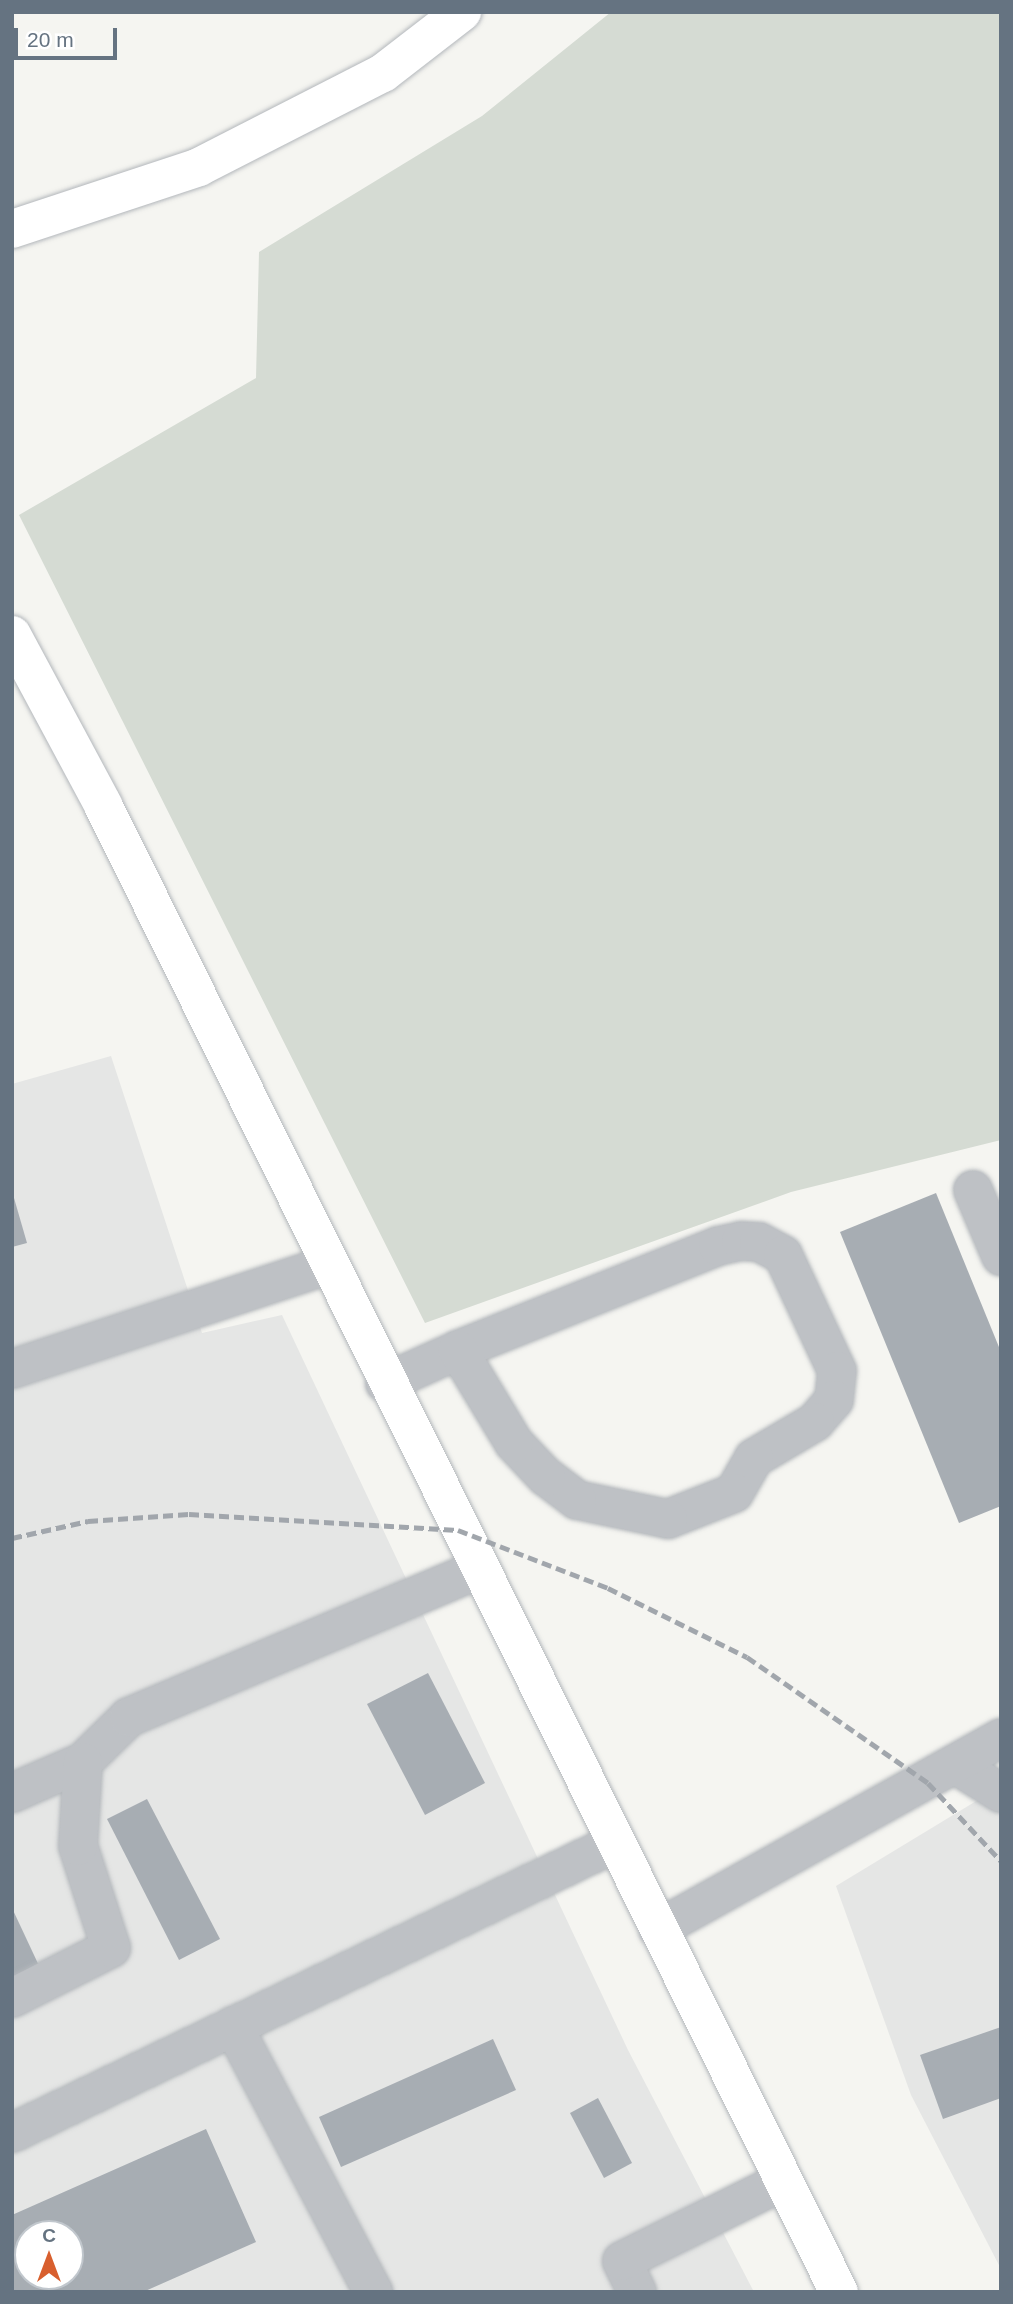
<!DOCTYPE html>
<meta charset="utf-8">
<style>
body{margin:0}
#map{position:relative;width:1013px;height:2304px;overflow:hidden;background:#f5f5f1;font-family:Helvetica,sans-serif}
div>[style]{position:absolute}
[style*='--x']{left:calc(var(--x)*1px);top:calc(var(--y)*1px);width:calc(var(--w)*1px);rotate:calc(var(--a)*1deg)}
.built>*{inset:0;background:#e5e6e5}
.green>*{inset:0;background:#d5dbd3}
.building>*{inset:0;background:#a7adb3}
.roads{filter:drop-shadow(0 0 2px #b3b7bb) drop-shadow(0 0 2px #b3b7bb)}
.minor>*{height:38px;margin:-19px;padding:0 19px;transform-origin:19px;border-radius:19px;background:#bec1c5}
.major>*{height:38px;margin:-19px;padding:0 19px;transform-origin:19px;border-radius:19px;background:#fff}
.rail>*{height:5px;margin-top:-2.5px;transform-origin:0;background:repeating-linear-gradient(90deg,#a1a6ac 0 10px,transparent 0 15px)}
span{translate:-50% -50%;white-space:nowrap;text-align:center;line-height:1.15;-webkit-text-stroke:7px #fff;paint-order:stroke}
.frame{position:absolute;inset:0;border:14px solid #657381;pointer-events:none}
.north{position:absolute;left:14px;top:2220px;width:70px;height:70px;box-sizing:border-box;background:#fff;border:2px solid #c1c7cd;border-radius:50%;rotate:0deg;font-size:19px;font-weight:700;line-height:28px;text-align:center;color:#657381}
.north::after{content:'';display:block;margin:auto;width:24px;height:32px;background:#d85f2e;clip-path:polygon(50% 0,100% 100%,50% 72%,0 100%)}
.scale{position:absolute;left:14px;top:28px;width:103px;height:32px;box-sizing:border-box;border:4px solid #657381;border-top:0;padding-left:9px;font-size:21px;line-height:24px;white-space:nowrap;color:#657381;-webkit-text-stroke:5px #fff;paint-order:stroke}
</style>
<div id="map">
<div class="built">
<div style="clip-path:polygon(evenodd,111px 1056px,202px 1333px,282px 1315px,628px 2050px,754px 2292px,12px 2292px,12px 1084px,111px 1056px,28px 2234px,70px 2234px,70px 2276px,28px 2276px,28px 2234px)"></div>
<div style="clip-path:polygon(1001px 1786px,1001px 2269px,911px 2095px,836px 1886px)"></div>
</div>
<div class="green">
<div style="clip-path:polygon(611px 12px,1001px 12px,1001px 1140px,791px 1192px,425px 1323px,19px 515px,256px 378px,259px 252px,482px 116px)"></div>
</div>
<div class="building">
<div style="clip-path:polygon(12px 1191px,27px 1243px,12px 1247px)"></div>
<div style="clip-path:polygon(936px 1193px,1001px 1352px,1001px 1506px,959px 1523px,840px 1232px)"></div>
<div style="clip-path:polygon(428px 1673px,485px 1783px,425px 1815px,367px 1704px)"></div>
<div style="clip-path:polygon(147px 1799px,220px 1939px,179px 1960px,107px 1819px)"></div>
<div style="clip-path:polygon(12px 1908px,41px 1970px,12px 1983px)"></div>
<div style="clip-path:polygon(1001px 2027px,1001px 2098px,943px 2119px,920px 2055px)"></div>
<div style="clip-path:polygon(493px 2039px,516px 2090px,341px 2167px,319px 2117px)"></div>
<div style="clip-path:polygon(598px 2098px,632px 2163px,604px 2178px,570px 2113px)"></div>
<div style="clip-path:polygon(evenodd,206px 2129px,256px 2242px,143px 2292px,12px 2292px,12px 2215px,206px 2129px,28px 2234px,70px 2234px,70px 2276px,28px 2276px,28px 2234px)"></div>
</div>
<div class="roads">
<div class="minor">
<div style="--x:973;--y:1190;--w:72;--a:67"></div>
<div style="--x:12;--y:1369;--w:333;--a:-18.2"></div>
<div style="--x:385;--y:1383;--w:80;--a:-24.3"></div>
<div style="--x:458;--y:1350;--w:280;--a:-21.8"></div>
<div style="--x:718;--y:1246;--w:24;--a:-12"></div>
<div style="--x:741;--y:1241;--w:18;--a:3"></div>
<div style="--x:759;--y:1242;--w:27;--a:28"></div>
<div style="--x:783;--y:1255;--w:128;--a:65"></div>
<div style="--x:837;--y:1371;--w:29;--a:96"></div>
<div style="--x:834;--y:1400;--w:29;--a:131"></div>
<div style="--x:815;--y:1422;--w:71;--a:149.5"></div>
<div style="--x:754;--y:1458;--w:40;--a:119.7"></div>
<div style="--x:734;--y:1493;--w:71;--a:158.5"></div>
<div style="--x:668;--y:1519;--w:93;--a:-168.2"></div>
<div style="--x:577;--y:1500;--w:39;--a:-143"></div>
<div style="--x:546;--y:1477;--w:47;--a:-133.3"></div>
<div style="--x:514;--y:1443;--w:109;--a:-121.1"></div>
<div style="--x:956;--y:1765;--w:53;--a:31.9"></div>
<div style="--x:12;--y:1793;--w:77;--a:-23.6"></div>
<div style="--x:83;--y:1762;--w:64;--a:-44.4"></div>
<div style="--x:129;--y:1717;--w:380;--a:-22.9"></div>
<div style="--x:658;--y:1929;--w:393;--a:-29.1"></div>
<div style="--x:12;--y:1998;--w:111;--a:-26.8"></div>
<div style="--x:111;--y:1948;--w:107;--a:-107.9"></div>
<div style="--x:78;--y:1846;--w:84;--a:-86.6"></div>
<div style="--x:233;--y:2026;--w:301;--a:62.2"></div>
<div style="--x:12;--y:2133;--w:669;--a:-25.68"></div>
<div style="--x:637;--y:2292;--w:34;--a:-116"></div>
<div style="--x:622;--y:2261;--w:180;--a:-26.4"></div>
</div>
<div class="major">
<div style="--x:12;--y:229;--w:197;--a:-18.3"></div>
<div style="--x:199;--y:167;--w:207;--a:-27.1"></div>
<div style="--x:383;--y:73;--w:100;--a:-37.7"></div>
<div style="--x:12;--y:635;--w:193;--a:61.8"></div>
<div style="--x:103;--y:805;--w:1659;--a:63.67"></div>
</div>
</div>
<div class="rail">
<div style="--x:12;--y:1538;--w:78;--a:-12.6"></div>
<div style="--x:88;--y:1521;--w:101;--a:-4"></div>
<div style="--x:189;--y:1514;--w:269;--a:3.4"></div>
<div style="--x:458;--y:1530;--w:161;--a:21.1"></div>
<div style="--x:608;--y:1588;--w:155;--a:26.4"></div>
<div style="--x:747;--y:1657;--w:221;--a:34.8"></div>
<div style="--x:928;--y:1783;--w:107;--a:46.9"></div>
</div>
<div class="frame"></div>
<div class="north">С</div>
<div class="scale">20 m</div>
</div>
